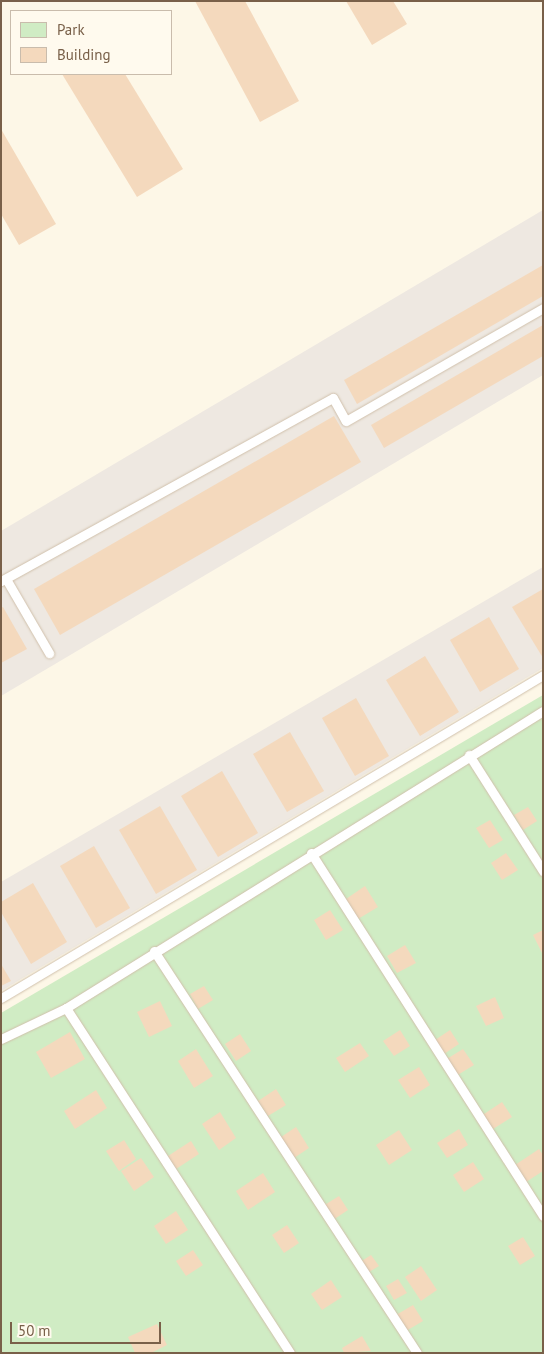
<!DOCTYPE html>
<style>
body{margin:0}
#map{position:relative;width:544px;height:1354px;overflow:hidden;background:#fdf7e7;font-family:"PT Sans",sans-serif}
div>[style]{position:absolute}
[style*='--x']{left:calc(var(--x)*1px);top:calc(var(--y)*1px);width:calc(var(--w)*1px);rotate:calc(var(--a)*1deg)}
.industrial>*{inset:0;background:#eee8e1}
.green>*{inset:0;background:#d0ecc4}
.building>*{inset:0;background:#f4d9bd}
.roads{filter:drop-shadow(0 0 1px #d0c0ab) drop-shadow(0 0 1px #d0c0ab)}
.service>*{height:9px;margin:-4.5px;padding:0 4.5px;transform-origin:4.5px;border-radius:4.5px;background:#fff}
span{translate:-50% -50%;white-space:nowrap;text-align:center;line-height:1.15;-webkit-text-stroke:5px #fffaee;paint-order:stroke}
.frame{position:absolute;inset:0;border:2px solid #796049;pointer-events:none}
.legend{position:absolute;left:10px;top:10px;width:162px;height:65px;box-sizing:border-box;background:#fffaee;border:1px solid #c9bcac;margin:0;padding:6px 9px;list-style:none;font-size:15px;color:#796049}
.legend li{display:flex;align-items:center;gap:10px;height:25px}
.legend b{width:25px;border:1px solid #c9bcac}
.scale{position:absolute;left:10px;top:1322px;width:151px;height:22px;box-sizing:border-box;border:2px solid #796049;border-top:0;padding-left:6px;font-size:15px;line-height:18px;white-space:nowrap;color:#796049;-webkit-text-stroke:4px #fffaee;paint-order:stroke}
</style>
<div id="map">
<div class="industrial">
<div style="clip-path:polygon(543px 210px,543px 375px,1px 696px,1px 531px)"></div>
<div style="clip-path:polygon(543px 567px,543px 668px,1px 991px,1px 882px)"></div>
</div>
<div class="green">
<div style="clip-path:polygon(543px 695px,543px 1353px,1px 1353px,1px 1013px)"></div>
</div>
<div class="building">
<div style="clip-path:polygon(195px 1px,245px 1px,299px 101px,260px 122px)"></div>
<div style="clip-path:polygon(346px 1px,393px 1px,407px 24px,372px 45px)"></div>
<div style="clip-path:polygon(62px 74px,125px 74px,183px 169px,137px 197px)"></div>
<div style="clip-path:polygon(1px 129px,56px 224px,19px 245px,1px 214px)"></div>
<div style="clip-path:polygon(543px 265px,543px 296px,357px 404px,344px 380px)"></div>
<div style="clip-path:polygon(543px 325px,543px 356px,384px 448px,371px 425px)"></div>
<div style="clip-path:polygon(334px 416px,361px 462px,60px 635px,34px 589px)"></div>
<div style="clip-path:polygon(543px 589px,543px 658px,512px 607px)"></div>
<div style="clip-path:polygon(3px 607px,27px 649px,1px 663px,1px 608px)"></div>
<div style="clip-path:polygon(489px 617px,519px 669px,480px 692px,450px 640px)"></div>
<div style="clip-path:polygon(425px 656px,459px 712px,420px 736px,386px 680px)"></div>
<div style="clip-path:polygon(356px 698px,389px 756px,355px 776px,322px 718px)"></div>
<div style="clip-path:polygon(290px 732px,324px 791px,287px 812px,253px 754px)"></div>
<div style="clip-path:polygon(222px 771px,258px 833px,218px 857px,181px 796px)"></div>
<div style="clip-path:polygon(160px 806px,197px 870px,156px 894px,119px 830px)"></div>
<div style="clip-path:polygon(528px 807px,537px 821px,523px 830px,514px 815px)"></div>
<div style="clip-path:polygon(490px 820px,503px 840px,489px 848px,476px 828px)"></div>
<div style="clip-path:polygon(94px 846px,130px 908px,96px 928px,60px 866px)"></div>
<div style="clip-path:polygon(506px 853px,518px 870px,502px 880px,491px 863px)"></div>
<div style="clip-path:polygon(33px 883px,67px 942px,31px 964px,1px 912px,1px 902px)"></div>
<div style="clip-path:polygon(365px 886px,378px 907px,358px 919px,346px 899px)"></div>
<div style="clip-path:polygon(330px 910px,343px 930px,326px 940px,314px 920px)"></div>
<div style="clip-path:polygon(543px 930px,543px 955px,533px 935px)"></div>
<div style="clip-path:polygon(405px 945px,416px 963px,397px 973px,387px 956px)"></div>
<div style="clip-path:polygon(1px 964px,11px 981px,1px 986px)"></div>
<div style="clip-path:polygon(204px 986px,213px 1000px,198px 1009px,190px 994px)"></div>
<div style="clip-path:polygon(495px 997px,504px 1018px,486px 1026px,476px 1006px)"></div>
<div style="clip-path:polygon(160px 1001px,172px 1026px,149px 1037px,137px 1012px)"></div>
<div style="clip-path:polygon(400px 1030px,410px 1046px,394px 1056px,383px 1041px)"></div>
<div style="clip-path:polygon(450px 1030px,459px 1044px,438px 1058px,429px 1044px)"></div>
<div style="clip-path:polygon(70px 1032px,85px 1059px,51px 1078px,36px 1052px)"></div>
<div style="clip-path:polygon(240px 1034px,251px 1051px,236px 1061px,225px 1044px)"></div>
<div style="clip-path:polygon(360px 1043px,369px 1056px,345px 1072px,336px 1058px)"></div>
<div style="clip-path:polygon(196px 1049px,213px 1076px,194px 1088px,178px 1061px)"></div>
<div style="clip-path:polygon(463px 1049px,474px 1065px,456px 1076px,445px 1060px)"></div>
<div style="clip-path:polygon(419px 1067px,430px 1085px,410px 1098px,398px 1080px)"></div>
<div style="clip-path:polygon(276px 1089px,286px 1105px,268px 1116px,258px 1101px)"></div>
<div style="clip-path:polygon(96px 1090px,107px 1108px,75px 1129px,64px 1111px)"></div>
<div style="clip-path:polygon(502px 1102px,512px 1117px,490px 1131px,481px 1116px)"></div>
<div style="clip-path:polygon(220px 1112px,236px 1138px,219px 1150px,202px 1124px)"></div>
<div style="clip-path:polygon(296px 1127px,309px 1148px,294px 1158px,281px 1137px)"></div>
<div style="clip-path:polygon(459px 1129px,468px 1145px,447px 1158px,437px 1143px)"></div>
<div style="clip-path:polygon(399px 1130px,412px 1150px,389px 1165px,376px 1145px)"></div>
<div style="clip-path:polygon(124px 1140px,136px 1159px,119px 1171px,106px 1151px)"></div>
<div style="clip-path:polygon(191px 1141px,199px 1154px,176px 1169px,168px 1156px)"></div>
<div style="clip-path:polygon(539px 1149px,543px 1155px,543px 1171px,523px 1184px,512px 1167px)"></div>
<div style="clip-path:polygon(141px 1158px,154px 1177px,134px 1191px,121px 1171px)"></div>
<div style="clip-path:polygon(473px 1162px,484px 1179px,464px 1192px,453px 1175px)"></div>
<div style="clip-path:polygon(263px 1173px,275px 1192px,248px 1210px,236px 1191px)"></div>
<div style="clip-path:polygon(339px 1196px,348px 1210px,333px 1220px,323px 1206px)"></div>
<div style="clip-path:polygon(176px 1211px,188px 1230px,166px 1244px,154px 1226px)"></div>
<div style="clip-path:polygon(287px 1225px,299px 1243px,284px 1253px,272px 1235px)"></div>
<div style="clip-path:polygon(523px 1237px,535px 1256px,520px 1265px,508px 1246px)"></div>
<div style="clip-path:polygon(193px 1250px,203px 1265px,186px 1276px,176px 1261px)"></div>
<div style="clip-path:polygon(371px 1255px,379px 1266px,364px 1275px,357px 1264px)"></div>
<div style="clip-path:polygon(421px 1266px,437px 1290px,421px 1301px,405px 1277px)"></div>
<div style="clip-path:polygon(398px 1279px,407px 1293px,394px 1300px,386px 1286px)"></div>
<div style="clip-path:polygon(331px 1280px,342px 1297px,322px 1310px,311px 1294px)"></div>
<div style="clip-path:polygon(413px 1305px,423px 1321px,401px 1334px,391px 1318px)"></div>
<div style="clip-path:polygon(157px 1324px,167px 1345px,151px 1353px,135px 1353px,128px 1337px)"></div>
<div style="clip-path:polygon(362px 1336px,371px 1351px,344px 1353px,342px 1348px)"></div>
</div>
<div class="roads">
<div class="service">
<div style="--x:6;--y:579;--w:86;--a:59.8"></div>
<div style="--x:1;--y:581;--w:379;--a:-28.9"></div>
<div style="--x:333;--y:398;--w:26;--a:61"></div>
<div style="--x:346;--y:421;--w:227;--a:-29.8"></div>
<div style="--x:469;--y:755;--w:138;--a:57.5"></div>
<div style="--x:311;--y:853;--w:431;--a:57.4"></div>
<div style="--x:154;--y:951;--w:480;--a:56.8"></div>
<div style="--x:1;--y:998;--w:631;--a:-30.79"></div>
<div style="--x:66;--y:1008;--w:411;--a:57"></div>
<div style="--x:1;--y:1039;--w:72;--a:-25.5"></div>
<div style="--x:66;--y:1008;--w:562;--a:-31.91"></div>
</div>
</div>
<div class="frame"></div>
<ul class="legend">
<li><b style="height:14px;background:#d0ecc4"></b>Park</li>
<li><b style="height:14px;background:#f4d9bd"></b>Building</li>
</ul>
<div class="scale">50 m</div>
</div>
